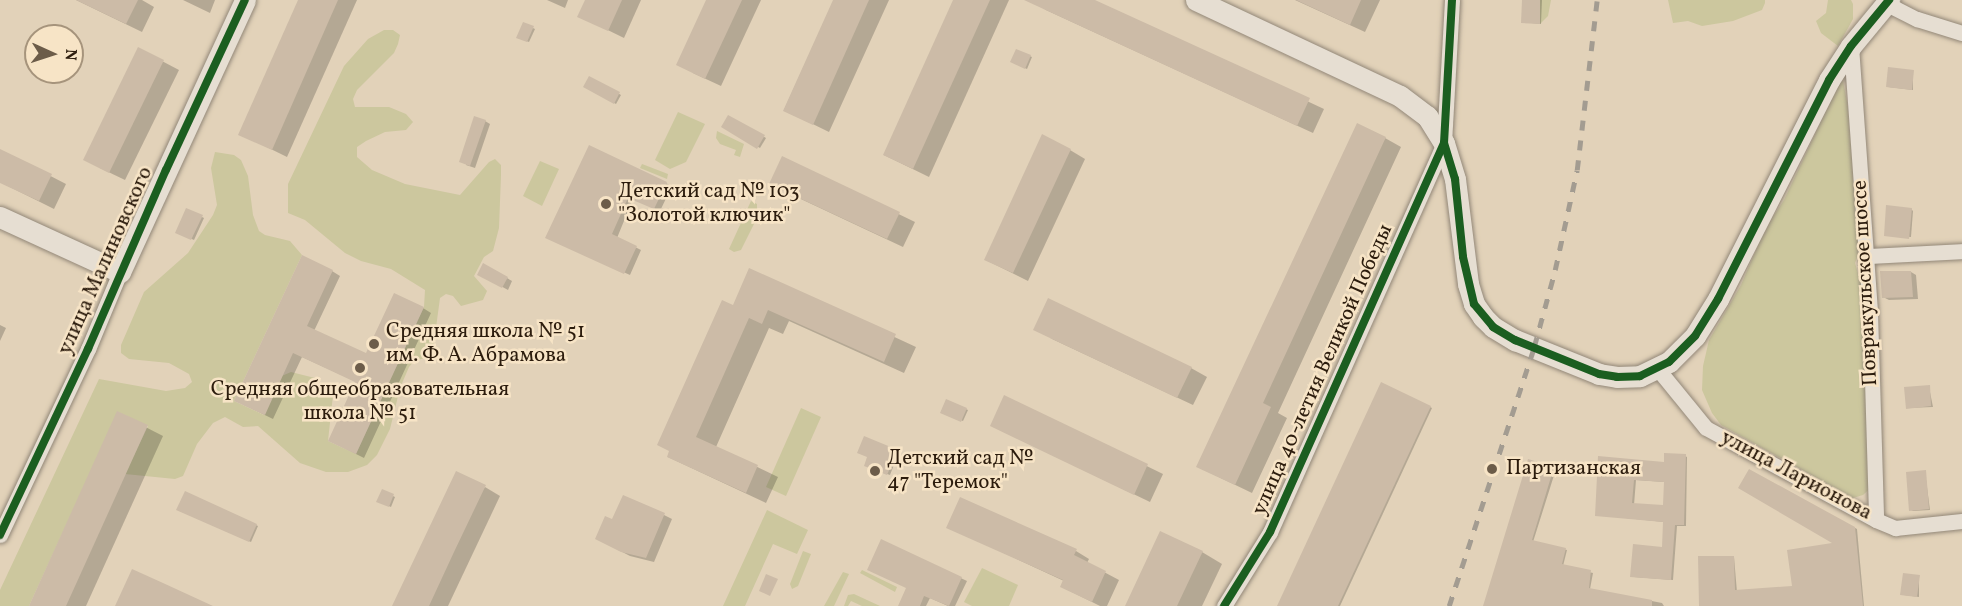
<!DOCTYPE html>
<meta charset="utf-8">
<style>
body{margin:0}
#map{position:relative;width:1962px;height:606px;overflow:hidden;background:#e2d2b9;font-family:Vollkorn,serif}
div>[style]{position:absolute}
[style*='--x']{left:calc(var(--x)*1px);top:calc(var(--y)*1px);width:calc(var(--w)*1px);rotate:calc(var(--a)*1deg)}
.green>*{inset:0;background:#ccc79e}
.shadow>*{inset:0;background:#0003}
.building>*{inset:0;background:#ccbba7}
.roads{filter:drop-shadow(0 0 2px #928778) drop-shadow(0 0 2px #928778)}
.street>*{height:15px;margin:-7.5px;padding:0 7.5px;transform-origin:7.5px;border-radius:7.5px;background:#e6ded2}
.secondary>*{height:21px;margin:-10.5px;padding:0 10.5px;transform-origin:10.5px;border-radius:10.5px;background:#e6ded2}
.rail>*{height:4.5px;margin-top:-2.25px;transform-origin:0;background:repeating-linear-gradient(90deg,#a39c91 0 10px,transparent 0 20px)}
.cycleway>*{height:8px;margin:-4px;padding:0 4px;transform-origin:4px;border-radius:4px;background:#1b5e20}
.dots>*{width:16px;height:16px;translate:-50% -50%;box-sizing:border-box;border:3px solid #f7e4c6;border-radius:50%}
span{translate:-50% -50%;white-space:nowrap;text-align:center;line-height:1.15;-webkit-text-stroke:5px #f7e4c6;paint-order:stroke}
.poi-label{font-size:21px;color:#2c1c0d}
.left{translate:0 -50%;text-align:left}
.street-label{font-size:21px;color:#2c1c0d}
.north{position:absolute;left:24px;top:24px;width:60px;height:60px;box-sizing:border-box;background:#f7e4c6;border:2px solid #a6947c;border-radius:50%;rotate:93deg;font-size:16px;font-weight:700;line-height:24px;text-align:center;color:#2c1c0d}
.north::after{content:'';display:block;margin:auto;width:21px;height:27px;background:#6c5c49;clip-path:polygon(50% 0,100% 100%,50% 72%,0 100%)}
</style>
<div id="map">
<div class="green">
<div style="clip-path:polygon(1540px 0,1551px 0,1548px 16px,1540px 24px)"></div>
<div style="clip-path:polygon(1668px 0,1765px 0,1765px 3px,1762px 10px,1733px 21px,1702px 26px,1688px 21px,1673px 23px)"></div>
<div style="clip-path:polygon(1828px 0,1851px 0,1853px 4px,1853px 19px,1838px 46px,1821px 33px,1816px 21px,1826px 13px)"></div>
<div style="clip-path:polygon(384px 30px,393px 30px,400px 35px,398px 44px,394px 53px,357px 90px,353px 99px,355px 107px,389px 107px,406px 114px,413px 122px,406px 130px,385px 132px,366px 141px,357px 147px,357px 157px,372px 170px,405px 184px,460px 195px,489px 162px,495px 159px,501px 165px,501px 175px,499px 228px,493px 251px,484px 257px,474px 276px,487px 291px,483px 300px,461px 306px,453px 296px,446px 294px,440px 298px,433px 350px,428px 357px,414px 361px,409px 367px,400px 388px,390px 429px,377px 455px,367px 465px,348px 472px,326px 472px,300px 463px,258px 426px,243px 427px,225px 417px,213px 423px,197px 444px,183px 476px,175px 479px,125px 474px,148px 426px,118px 412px,29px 606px,0 606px,0 590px,99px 379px,166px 391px,185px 388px,192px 382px,189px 374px,169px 363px,129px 359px,121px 353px,121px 345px,144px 292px,188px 253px,213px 215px,217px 205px,211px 168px,215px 152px,234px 155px,241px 160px,248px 176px,253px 215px,259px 231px,265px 235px,290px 241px,302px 255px,234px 401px,264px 415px,277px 378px,291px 372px,315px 378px,333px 395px,328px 441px,356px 454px,424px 307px,425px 290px,391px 269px,361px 261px,345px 253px,305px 220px,288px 213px,288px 184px,344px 66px,368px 39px)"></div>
<div style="clip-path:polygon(1843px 81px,1848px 107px,1859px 253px,1855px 263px,1862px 287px,1875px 484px,1863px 495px,1853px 498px,1721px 425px,1712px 413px,1702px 390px,1703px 366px,1709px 340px,1741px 285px,1765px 229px,1784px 200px,1839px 83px)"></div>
<div style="clip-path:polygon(678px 112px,705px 124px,686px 162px,670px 169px,655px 160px)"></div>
<div style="clip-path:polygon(717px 131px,744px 144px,740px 157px,734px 155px,736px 150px,720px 144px,716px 138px)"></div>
<div style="clip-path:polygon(540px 161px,559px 169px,542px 206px,523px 196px)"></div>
<div style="clip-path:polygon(642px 164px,668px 174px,667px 179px,640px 168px)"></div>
<div style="clip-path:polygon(751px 201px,757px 204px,757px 218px,741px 250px,734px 252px,729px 249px)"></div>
<div style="clip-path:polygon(801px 408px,821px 417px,786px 496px,766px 487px)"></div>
<div style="clip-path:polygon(767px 510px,808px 530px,797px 554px,773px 544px,745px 606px,723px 606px)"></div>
<div style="clip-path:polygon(803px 551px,811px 554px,798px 586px,792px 589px,790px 584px)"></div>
<div style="clip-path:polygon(982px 568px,1018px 585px,1009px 606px,972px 606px,964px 602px)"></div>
<div style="clip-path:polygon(862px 570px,897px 587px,895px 592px,860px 573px)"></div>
<div style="clip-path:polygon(843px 572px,849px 574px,834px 606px,824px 606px)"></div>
<div style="clip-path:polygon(854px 594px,880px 606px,862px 606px,851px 601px,848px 606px,844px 606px,848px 595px)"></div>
</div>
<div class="shadow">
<div style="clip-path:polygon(76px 0,142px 0,154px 7px,142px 32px)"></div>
<div style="clip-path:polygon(183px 0,215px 0,210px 13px)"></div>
<div style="clip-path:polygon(300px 0,357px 0,287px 157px,240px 134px)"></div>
<div style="clip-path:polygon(547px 0,568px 0,565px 8px)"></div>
<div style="clip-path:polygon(587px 0,641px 0,624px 38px,579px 16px)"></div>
<div style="clip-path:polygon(708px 0,761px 0,721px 86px,693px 73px)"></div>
<div style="clip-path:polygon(834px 0,889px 0,829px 132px,784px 110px)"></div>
<div style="clip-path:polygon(954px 0,1009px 0,929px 177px,884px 155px)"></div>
<div style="clip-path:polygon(1031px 0,1092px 0,1324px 109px,1313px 133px,1046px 10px)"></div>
<div style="clip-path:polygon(1295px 0,1380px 0,1365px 32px)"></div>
<div style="clip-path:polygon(1523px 0,1542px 0,1541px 24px,1522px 22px)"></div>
<div style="clip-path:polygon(524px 24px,535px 29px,529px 42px,518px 38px)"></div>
<div style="clip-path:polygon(139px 49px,179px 70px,125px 180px,100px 168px)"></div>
<div style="clip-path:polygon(1017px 51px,1032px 57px,1027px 69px,1012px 62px)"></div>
<div style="clip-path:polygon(1913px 72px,1913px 90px,1888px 87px)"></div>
<div style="clip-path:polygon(590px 78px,621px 95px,616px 104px,585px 86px)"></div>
<div style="clip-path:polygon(728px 117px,766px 138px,760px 148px,723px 126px)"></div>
<div style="clip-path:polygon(485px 121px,490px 124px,475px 168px,466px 165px)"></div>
<div style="clip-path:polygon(1385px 138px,1401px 147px,1278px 413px,1287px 418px,1252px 493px,1198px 467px)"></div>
<div style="clip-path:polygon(589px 147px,672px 186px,660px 211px,633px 199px,617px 238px,641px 250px,630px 275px,550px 239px)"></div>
<div style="clip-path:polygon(0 150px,66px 184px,54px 209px,0 182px)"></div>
<div style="clip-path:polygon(1070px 150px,1085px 159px,1028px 281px,986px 260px)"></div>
<div style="clip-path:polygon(783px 158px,915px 222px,903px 247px,786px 192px)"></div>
<div style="clip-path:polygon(1911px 209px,1913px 211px,1911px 237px,1886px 235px)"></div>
<div style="clip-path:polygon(187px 210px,204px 218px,194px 240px,177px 232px)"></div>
<div style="clip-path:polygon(484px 265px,512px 281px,508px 290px,479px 274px)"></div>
<div style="clip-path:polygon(750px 270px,916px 347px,904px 373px,789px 321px,783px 334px,769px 328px,716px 447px,778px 477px,766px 503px,668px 457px)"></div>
<div style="clip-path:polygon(332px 271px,340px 276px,314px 331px,367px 355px,423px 308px,431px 313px,364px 458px,338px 445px,357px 382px,302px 357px,273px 419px,244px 405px)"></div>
<div style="clip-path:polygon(1911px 272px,1916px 275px,1918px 299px,1889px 300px,1883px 297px)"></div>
<div style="clip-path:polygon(0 325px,6px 328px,0 341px)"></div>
<div style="clip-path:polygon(1050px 338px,1191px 368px,1207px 377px,1193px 405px)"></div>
<div style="clip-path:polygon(1381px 384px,1432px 408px,1340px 606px,1278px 606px)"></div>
<div style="clip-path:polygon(1929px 387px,1933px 407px,1907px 408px)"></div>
<div style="clip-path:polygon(1005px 397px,1163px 474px,1150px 502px,992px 426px)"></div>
<div style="clip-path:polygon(946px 401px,968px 410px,963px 421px,941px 412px)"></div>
<div style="clip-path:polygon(118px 413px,163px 436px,86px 606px,31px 606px)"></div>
<div style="clip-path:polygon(865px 438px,899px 452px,890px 475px,868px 467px,869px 457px)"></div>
<div style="clip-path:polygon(evenodd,1685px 456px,1687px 457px,1686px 526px,1677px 526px,1673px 580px,1634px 577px,1663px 548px,1664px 522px,1597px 515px,1599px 458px,1666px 463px,1685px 456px,1636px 480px,1665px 482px,1664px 507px,1634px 505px,1636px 480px)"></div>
<div style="clip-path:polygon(1529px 461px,1556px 469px,1533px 542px,1567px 550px,1563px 566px,1593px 573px,1590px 589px,1662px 603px,1664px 606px,1485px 606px)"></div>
<div style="clip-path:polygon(1750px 471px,1857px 529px,1864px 606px,1700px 606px,1734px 557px,1737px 592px,1794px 587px,1837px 544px)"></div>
<div style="clip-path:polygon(1925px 472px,1930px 510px,1913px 511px,1911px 510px)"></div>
<div style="clip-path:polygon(485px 487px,500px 496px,448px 606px,393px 606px)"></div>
<div style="clip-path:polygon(382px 491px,395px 497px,391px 507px,378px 501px)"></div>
<div style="clip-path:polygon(185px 493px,258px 526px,251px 542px,178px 510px)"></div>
<div style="clip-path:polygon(664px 515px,672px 519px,654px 562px,630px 556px,605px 543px,613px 521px)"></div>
<div style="clip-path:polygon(948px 527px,1076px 551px,1089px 559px,1087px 563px,1119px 580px,1107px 606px,1100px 606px,1062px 587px,1064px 581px)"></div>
<div style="clip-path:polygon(882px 541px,967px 581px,955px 606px,948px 606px,930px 598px,926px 606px,900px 606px,908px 588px)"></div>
<div style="clip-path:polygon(1202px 552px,1222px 564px,1202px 606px,1134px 606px)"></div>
<div style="clip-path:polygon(1919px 576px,1919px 597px,1904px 595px)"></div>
</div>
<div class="building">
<div style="clip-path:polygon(76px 0,138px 0,126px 24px)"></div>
<div style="clip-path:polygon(298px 0,338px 0,272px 150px,238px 135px)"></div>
<div style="clip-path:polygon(585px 0,622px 0,608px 31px,577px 17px)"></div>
<div style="clip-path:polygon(706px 0,742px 0,705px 79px,676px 65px)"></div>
<div style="clip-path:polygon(833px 0,869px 0,813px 125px,783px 111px)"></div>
<div style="clip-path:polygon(953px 0,990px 0,913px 169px,883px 155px)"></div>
<div style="clip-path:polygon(1024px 0,1095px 0,1310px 98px,1297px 126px)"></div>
<div style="clip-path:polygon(1296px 0,1361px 0,1350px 25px)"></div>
<div style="clip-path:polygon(1522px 0,1540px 0,1540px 24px,1521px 23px)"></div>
<div style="clip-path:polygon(523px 22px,534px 26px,527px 42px,516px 38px)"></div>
<div style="clip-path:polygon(138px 47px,164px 60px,109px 173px,83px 160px)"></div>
<div style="clip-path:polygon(1016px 49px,1031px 55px,1025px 69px,1010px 62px)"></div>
<div style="clip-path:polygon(1888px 67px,1914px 70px,1912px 90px,1886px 87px)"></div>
<div style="clip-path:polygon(589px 76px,620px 92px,614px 104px,583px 87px)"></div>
<div style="clip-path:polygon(728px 115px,765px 135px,757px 149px,721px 127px)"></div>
<div style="clip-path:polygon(474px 116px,486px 120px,470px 166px,459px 162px)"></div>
<div style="clip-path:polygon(1357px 123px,1386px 137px,1263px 403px,1271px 407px,1235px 485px,1196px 467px)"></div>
<div style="clip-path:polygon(1042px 134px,1071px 149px,1013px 273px,984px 260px)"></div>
<div style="clip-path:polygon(589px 145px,667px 182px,654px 209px,628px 198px,612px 234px,637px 246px,624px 274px,545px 238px)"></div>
<div style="clip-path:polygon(0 149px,52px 174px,39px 201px,0 183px)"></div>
<div style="clip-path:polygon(782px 156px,900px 212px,887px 239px,769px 184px)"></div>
<div style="clip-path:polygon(1886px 205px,1912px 208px,1909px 239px,1884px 236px)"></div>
<div style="clip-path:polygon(186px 208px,203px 215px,191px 240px,175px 233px)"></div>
<div style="clip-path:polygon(302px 255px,333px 270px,307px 326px,366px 353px,394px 293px,424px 307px,356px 454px,328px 441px,355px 382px,293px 353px,265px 415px,234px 401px)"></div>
<div style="clip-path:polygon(483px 263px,508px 277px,502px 288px,477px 275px)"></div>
<div style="clip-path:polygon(749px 268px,896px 334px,884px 362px,768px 310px,762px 324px,749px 318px,696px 437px,758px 465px,746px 493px,667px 457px,669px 451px,657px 445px,722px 300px,733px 305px)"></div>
<div style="clip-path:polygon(1880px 271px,1911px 271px,1913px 297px,1882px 298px)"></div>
<div style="clip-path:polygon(1048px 298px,1192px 367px,1177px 398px,1033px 330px)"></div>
<div style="clip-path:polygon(1381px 382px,1431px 406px,1338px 606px,1277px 606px)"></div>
<div style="clip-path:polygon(1930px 385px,1931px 406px,1906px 409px,1904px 387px)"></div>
<div style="clip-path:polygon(1004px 395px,1148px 464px,1134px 495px,990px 426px)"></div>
<div style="clip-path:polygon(946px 399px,967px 408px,961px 422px,940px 413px)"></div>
<div style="clip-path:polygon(117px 411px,148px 425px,81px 573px,66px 606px,29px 606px)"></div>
<div style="clip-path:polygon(864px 436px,898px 450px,887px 475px,864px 466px,867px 457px,857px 453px)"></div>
<div style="clip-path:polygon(evenodd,1664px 453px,1686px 454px,1684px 525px,1675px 525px,1671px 580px,1630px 577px,1633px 544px,1662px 547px,1663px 522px,1595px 516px,1598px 456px,1664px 462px,1664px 453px,1634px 480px,1664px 482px,1663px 505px,1632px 503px,1634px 480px)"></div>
<div style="clip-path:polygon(1528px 459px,1554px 467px,1532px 540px,1566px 548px,1562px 564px,1591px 570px,1589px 588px,1652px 600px,1652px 606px,1483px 606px)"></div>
<div style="clip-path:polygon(1749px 469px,1855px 527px,1863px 606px,1699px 606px,1698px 556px,1734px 556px,1735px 590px,1792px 586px,1787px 550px,1832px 543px,1738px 488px)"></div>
<div style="clip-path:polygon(1926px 470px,1929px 509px,1909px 511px,1906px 472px)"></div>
<div style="clip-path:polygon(456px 471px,486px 485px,454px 552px,429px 606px,392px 606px)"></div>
<div style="clip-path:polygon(382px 489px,394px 494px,389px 507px,376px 502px)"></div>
<div style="clip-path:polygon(185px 491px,257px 524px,249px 542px,176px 510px)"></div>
<div style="clip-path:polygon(623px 495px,665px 513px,646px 558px,621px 552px,595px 539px,605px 516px,612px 519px)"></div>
<div style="clip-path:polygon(960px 497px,1077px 549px,1074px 555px,1106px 571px,1092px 602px,1060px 587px,1063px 580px,946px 528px)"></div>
<div style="clip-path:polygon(1160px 531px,1203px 551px,1177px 606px,1125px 606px)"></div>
<div style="clip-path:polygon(881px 539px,962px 577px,949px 606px,924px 596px,920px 606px,898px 606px,906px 588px,867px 570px)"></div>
<div style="clip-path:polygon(132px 569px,163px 583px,213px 606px,115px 606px)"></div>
<div style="clip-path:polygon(1903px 573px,1920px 575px,1917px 597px,1900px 595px)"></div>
<div style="clip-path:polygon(766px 574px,778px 579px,770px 596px,759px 591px)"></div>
</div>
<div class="roads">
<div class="street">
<div style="--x:1885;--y:3;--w:36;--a:27"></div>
<div style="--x:1917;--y:19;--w:47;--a:17.3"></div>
<div style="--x:1851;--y:46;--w:267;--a:85.9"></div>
<div style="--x:1870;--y:312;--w:208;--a:88.3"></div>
<div style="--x:1867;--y:256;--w:95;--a:-3"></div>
<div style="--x:1657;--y:368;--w:77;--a:50.8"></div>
<div style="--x:1706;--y:428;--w:193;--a:28.4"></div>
<div style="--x:1876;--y:520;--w:21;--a:23"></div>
<div style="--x:1895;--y:528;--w:67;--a:-6"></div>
<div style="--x:0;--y:535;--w:206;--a:-64.7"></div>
<div style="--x:88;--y:349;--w:83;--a:-67.4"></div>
<div style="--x:1224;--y:606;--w:87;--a:-58.1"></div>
<div style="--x:1270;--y:532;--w:426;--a:-65.9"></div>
<div style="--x:1444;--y:143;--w:143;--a:-86.8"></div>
</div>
<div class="secondary">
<div style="--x:1196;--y:0;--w:225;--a:25.2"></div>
<div style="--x:1400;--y:96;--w:34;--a:37"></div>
<div style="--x:1427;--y:116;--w:32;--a:58"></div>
<div style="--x:1444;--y:143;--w:38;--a:73"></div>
<div style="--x:1455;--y:179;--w:106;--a:82.9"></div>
<div style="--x:1468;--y:284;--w:21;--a:73"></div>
<div style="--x:1474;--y:304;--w:16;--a:55"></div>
<div style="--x:1483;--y:317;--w:14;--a:45"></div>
<div style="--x:1493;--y:327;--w:26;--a:31"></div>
<div style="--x:1515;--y:340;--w:91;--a:22"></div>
<div style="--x:1599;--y:374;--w:18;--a:9"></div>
<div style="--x:1617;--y:377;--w:23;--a:-2"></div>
<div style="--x:1640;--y:376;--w:32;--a:-26"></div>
<div style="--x:1669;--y:362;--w:37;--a:-45"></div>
<div style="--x:1695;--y:336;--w:44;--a:-58.1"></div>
<div style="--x:1718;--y:299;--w:246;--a:-63.1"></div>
<div style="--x:1829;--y:80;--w:40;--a:-57.1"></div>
<div style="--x:1851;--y:46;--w:60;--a:-50.4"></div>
<div style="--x:0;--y:217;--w:132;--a:24.6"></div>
<div style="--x:120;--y:272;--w:299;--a:-65.3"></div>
</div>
</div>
<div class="rail">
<div style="--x:1449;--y:606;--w:273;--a:-71.8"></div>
<div style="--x:1534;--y:347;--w:80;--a:-74.7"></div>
<div style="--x:1555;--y:270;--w:102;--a:-77.6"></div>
<div style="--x:1577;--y:170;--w:171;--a:-83.3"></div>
</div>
<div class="cycleway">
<div style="--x:1452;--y:0;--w:143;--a:93.2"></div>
<div style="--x:1444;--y:143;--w:38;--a:73"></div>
<div style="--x:1455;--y:179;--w:78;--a:84.1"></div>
<div style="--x:1463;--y:257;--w:48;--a:76.8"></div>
<div style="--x:1474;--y:304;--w:30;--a:50"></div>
<div style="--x:1493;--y:327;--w:26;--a:31"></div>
<div style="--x:1515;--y:340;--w:91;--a:22"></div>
<div style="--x:1599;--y:374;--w:18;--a:9"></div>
<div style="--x:1617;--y:377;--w:23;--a:-2"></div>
<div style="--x:1640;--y:376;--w:32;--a:-26"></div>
<div style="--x:1669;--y:362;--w:37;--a:-45"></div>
<div style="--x:1695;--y:336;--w:44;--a:-58.1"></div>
<div style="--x:1718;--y:299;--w:246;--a:-63.1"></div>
<div style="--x:1829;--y:80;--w:40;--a:-57.1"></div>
<div style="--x:1851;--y:46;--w:60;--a:-50.4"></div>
<div style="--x:0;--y:535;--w:206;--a:-64.7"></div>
<div style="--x:88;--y:349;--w:195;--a:-66.5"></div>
<div style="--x:166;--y:170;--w:187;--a:-65.1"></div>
<div style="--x:1224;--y:606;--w:87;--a:-58.1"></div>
<div style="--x:1270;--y:532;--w:426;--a:-65.9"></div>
</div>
<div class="dots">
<div style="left:606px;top:204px;background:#6c5c49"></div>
<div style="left:374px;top:344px;background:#6c5c49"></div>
<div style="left:360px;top:368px;background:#6c5c49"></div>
<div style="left:1492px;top:469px;background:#6c5c49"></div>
<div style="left:875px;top:471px;background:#6c5c49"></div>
</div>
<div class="poi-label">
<span class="left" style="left:618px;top:204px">Детский сад № 103<br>"Золотой ключик"</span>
<span class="left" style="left:386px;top:344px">Средняя школа № 51<br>им. Ф. А. Абрамова</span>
<span style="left:360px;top:402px">Средняя общеобразовательная<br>школа № 51</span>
<span class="left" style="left:887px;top:471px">Детский сад №<br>47 "Теремок"</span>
<span class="left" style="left:1506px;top:469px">Партизанская</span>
</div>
<div class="street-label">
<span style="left:106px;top:261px;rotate:-66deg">улица Малиновского</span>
<span style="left:1866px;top:283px;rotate:-93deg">Повракульское шоссе</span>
<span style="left:1323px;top:370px;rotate:-66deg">улица 40-летия Великой Победы</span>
<span style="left:1796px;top:476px;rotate:28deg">улица Ларионова</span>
</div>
<div class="north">N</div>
</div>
